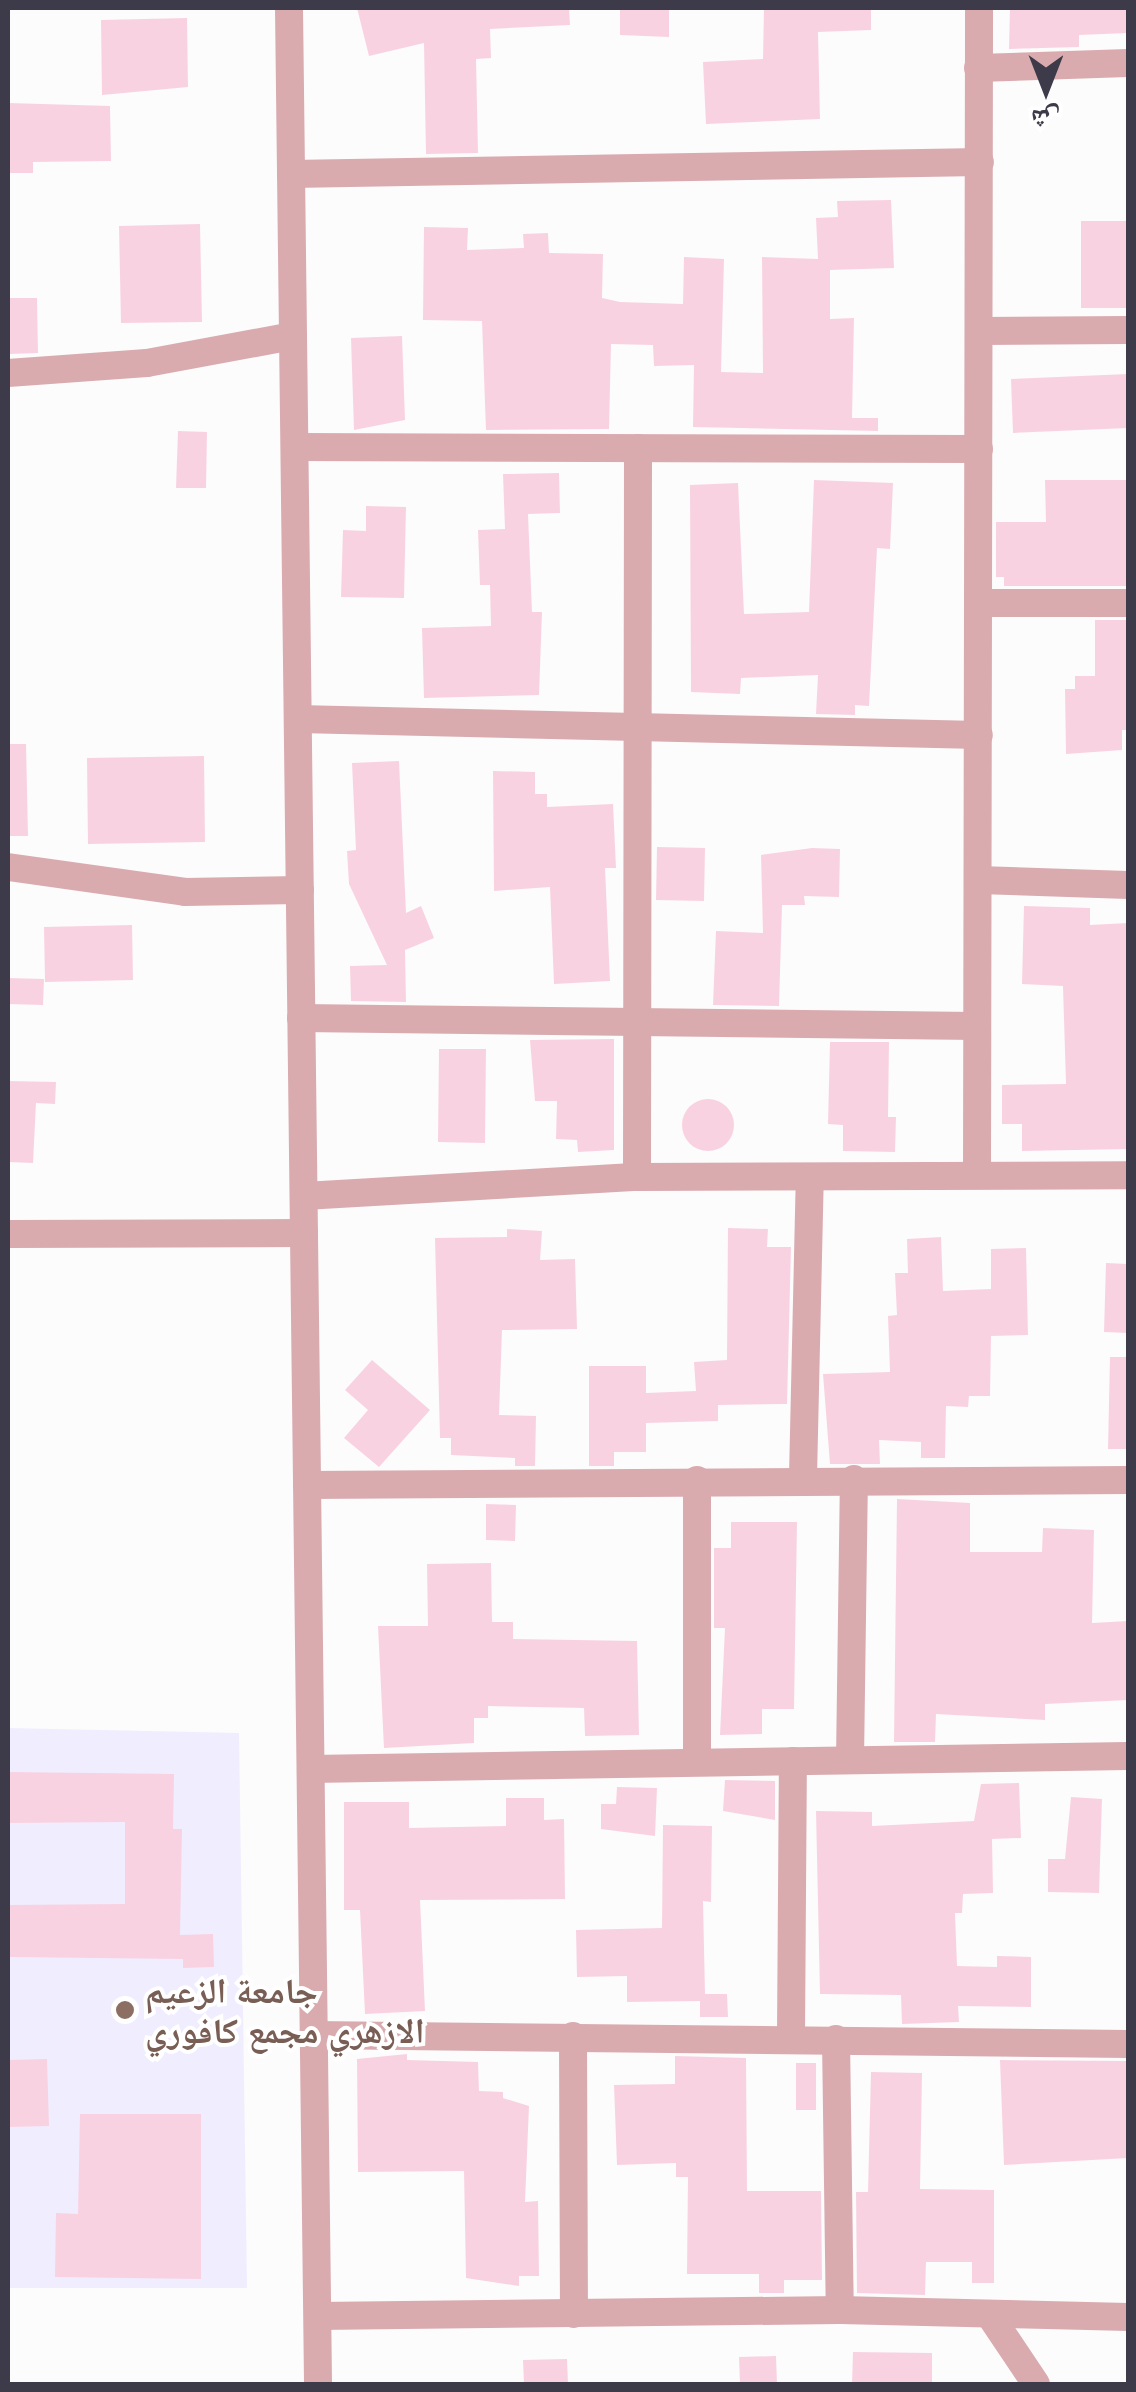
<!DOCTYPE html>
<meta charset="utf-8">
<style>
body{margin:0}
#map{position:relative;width:1136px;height:2392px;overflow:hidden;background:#fcfcfc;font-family:Quicksand,"Noto Naskh Arabic",sans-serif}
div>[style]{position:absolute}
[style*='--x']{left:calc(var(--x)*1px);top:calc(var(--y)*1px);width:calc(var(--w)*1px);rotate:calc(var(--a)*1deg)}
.built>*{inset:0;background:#f0edff}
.building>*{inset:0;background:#f9d2e1}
.round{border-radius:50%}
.minor>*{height:28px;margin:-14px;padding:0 14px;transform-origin:14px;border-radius:14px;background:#d9abaf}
.dots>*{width:28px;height:28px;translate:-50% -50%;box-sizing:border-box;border:5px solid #fff;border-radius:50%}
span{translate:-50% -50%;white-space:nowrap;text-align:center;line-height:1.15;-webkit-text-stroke:8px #fff;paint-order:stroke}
.education-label{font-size:35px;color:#785e54;font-weight:700}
.left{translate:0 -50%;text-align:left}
.frame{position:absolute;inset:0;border:10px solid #3d3b49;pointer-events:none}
.north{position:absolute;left:996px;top:40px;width:100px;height:100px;-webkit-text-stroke:8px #fff;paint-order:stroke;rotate:180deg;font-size:28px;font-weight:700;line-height:40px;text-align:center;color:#3d3b49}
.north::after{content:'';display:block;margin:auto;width:35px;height:45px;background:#3d3b49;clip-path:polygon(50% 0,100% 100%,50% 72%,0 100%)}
</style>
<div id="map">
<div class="built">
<div style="clip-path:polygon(8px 1728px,239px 1733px,247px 2288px,8px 2288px)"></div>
</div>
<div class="building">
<div style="clip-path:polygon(357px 8px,569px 8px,570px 25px,490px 29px,491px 58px,476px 59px,478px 153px,426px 154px,424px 43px,369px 56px)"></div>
<div style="clip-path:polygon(620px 8px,669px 8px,669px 37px,620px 35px)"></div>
<div style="clip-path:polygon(764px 8px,871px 8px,871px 30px,818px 32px,820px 119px,706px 124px,703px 62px,763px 59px)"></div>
<div style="clip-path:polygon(1010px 8px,1128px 8px,1128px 33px,1079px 35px,1079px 47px,1009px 49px)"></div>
<div style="clip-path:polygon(187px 18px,188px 87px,102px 95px,101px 20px)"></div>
<div style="clip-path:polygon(8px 103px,110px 106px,111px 161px,33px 162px,33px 173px,8px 173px)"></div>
<div style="clip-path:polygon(891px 200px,894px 268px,830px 270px,830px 319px,854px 318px,852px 418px,878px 418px,878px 431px,693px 427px,694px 365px,654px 366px,653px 345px,611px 344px,609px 429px,486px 430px,482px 321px,423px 320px,424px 227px,468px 228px,467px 250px,524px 248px,523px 234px,548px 233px,549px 253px,603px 254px,602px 298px,620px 302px,683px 304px,684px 257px,724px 259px,721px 372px,763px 373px,762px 257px,818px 259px,816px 218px,838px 217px,837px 201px)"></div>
<div style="clip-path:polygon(1081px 221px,1128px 221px,1128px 308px,1081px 308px)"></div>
<div style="clip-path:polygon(200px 224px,202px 322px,121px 323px,119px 226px)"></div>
<div style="clip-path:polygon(8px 298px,37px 298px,38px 353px,8px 354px)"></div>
<div style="clip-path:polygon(402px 336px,405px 420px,354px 430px,351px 338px)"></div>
<div style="clip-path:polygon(1128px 374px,1128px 428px,1013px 433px,1011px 379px)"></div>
<div style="clip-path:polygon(178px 431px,207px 432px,206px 488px,176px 488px)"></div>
<div style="clip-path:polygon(559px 473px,560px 513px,528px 514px,532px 612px,542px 612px,539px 695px,424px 698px,422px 628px,491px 626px,490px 585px,480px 585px,478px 530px,505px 529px,503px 474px)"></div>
<div style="clip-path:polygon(814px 480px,893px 483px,890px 549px,877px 548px,869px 706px,855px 705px,855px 715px,816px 714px,818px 675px,741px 678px,740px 694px,691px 692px,690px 485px,738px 483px,744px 614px,809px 612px)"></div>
<div style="clip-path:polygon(1045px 480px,1128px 480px,1128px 586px,1004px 586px,1004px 577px,996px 577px,996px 522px,1046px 522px)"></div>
<div style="clip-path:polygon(366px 506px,406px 507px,404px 598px,341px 597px,343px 530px,366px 531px)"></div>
<div style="clip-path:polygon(1095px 620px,1128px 620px,1128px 730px,1122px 730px,1122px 750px,1066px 754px,1065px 689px,1075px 689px,1075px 676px,1095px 676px)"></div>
<div style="clip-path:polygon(8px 744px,26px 744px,28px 836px,8px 836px)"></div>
<div style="clip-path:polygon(204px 756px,205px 842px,88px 844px,87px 758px)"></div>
<div style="clip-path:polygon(399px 761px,406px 913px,421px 906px,434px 938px,405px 950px,406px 1002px,351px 1001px,350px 966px,387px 965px,349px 884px,347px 851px,356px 850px,352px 763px)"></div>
<div style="clip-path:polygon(493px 771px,535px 772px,535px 794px,547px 794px,547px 807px,613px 804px,616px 868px,605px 868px,610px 981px,554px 984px,550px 887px,494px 891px)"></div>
<div style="clip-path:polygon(657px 847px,705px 848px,704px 901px,656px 900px)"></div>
<div style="clip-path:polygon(812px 848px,840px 849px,839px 897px,804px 896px,805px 905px,782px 905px,779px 1006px,713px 1005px,716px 931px,763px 933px,761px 855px)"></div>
<div style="clip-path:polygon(1024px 906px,1090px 908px,1090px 925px,1128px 923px,1128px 1149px,1022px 1151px,1022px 1124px,1002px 1124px,1002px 1085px,1066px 1084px,1063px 986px,1022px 984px)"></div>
<div style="clip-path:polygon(132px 925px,133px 980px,45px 982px,44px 927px)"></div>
<div style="clip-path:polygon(8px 978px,44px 979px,43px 1005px,8px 1004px)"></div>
<div style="clip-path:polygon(614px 1039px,614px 1150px,578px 1152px,577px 1140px,556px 1139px,557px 1101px,535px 1101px,530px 1040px)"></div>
<div style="clip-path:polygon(830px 1042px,889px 1042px,888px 1117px,896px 1117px,895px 1152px,843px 1151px,843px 1125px,828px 1124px)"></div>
<div style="clip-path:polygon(439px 1049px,486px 1049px,485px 1143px,438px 1142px)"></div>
<div style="clip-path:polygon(8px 1081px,56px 1082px,55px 1104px,36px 1103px,33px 1163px,8px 1162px)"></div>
<div class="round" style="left:682px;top:1099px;width:52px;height:52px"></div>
<div style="clip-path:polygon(728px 1228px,768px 1229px,767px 1247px,791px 1247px,787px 1404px,718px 1405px,718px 1421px,646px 1423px,646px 1452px,614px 1452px,614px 1466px,589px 1466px,589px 1366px,646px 1366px,646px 1393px,696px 1391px,694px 1362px,727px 1360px)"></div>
<div style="clip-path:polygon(507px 1229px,542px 1231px,540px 1260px,575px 1259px,577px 1329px,502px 1330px,499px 1415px,536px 1416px,535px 1466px,515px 1466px,515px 1458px,451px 1455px,451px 1438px,440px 1438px,435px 1238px,507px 1237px)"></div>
<div style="clip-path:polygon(941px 1237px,943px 1291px,991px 1289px,991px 1249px,1026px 1248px,1028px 1335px,991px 1336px,990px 1396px,969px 1396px,968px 1407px,946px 1406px,945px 1458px,921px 1458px,921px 1442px,879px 1440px,880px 1464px,830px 1464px,823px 1374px,890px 1372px,888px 1316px,897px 1315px,895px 1273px,908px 1273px,907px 1239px)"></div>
<div style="clip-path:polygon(1106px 1263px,1128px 1264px,1128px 1333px,1104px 1332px)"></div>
<div style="clip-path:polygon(1110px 1357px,1128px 1357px,1128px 1449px,1108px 1449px)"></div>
<div style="clip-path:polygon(372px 1360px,430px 1410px,379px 1467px,344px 1438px,368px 1410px,345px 1390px)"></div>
<div style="clip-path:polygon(897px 1499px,970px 1503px,970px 1552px,1042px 1552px,1043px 1528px,1094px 1530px,1092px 1623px,1128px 1621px,1128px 1700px,1045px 1704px,1045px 1720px,936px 1714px,935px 1742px,894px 1742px)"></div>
<div style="clip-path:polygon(486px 1504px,516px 1505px,515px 1541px,486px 1540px)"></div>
<div style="clip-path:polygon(731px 1522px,797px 1522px,794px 1709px,762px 1709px,762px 1734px,720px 1735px,725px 1628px,714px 1628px,714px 1548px,731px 1548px)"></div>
<div style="clip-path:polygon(491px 1563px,492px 1622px,513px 1622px,513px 1639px,637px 1641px,639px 1735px,585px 1736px,584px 1708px,488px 1706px,488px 1718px,474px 1718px,474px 1743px,384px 1748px,378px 1626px,428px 1626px,427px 1564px)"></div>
<div style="clip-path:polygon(8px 1772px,174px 1774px,173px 1829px,182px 1829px,180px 1935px,213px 1934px,214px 1967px,183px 1968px,183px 1959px,8px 1957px,8px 1905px,125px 1904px,125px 1822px,8px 1823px)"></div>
<div style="clip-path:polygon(725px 1780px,775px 1781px,775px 1820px,723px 1811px)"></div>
<div style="clip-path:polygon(1019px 1783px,1021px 1838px,992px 1839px,993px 1893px,963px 1894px,962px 1913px,955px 1913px,957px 1966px,997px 1967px,997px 1956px,1031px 1957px,1031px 2007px,958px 2006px,959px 2022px,902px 2024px,901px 1995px,820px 1994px,816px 1811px,872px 1812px,872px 1826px,974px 1821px,981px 1784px)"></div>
<div style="clip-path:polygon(617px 1787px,657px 1788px,655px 1836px,601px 1829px,601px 1804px,616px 1804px)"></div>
<div style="clip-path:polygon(1071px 1797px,1102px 1799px,1099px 1893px,1048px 1892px,1048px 1859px,1065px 1859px)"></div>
<div style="clip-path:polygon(506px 1798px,544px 1798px,544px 1820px,564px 1819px,565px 1899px,420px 1900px,425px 2011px,365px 2014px,360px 1910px,344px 1910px,344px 1802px,409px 1802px,409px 1828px,506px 1826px)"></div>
<div style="clip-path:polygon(663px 1825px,712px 1826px,711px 1902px,703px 1901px,705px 1994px,727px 1994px,728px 2017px,700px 2017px,700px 2001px,627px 2002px,627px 1976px,577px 1977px,576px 1930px,662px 1928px)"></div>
<div style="clip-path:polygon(407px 2054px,407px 2060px,478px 2062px,479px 2091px,503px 2092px,503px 2098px,529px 2106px,525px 2202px,538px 2201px,539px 2276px,519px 2276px,519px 2286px,466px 2278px,464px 2171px,358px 2172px,357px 2059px)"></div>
<div style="clip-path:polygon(675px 2056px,746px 2058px,747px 2191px,821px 2191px,822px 2280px,784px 2280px,784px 2293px,759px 2293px,759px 2274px,687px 2274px,688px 2177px,676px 2177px,676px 2163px,617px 2165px,614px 2085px,675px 2084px)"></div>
<div style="clip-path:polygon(47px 2059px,49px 2126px,8px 2127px,8px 2060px)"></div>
<div style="clip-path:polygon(1000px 2060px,1128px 2061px,1128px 2158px,1004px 2165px)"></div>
<div style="clip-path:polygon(796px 2063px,816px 2063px,816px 2110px,796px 2110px)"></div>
<div style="clip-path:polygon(871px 2072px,922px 2073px,920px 2189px,994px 2190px,994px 2283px,972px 2283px,972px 2262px,926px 2262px,925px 2295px,857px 2293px,856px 2192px,868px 2192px)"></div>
<div style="clip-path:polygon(80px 2114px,201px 2114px,201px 2279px,55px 2277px,56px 2213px,78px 2214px)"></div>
<div style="clip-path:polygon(853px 2352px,932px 2353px,932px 2384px,852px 2384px)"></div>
<div style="clip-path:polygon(776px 2356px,777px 2384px,740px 2384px,739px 2357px)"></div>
<div style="clip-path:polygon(567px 2359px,568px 2384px,524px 2384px,523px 2360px)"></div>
</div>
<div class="minor">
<div style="--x:289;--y:8;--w:2376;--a:89.3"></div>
<div style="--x:978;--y:68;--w:150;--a:-1.9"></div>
<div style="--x:291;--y:174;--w:689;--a:-1"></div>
<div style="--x:980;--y:331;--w:148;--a:-0.4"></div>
<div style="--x:8;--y:373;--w:139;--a:-4.1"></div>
<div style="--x:147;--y:363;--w:148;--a:-10.5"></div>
<div style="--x:295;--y:447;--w:684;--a:0.17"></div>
<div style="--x:979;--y:603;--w:149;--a:0"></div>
<div style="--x:298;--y:719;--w:681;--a:1.35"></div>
<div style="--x:8;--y:867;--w:179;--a:8"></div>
<div style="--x:185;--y:892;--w:115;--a:-1"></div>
<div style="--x:978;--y:880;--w:150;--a:1.9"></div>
<div style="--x:301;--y:1018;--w:675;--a:0.68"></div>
<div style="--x:977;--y:1175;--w:1167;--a:-89.9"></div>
<div style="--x:637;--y:1177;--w:729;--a:-89.92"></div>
<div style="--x:304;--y:1196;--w:334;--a:-3.3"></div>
<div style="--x:637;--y:1177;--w:491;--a:-0.2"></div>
<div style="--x:8;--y:1234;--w:296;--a:-0.2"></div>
<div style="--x:803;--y:1477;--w:300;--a:-88.7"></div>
<div style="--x:307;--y:1485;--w:821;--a:-0.35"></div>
<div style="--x:850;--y:1760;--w:281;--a:-89.2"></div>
<div style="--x:697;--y:1762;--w:282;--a:-90"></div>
<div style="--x:311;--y:1769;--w:817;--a:-0.91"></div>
<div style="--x:314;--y:2035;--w:814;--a:0.63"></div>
<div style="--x:573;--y:2036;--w:278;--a:89.8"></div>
<div style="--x:791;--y:2036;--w:275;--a:-89.6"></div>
<div style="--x:836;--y:2039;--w:271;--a:89.2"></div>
<div style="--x:989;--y:2314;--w:84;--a:56.1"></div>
<div style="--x:318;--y:2316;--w:522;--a:-0.66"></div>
<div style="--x:840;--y:2310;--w:288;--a:1.4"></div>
</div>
<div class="dots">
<div style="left:125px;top:2010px;background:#8d6e63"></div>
</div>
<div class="education-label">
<span class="left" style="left:145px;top:2010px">جامعة الزعيم<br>الازهري مجمع كافوري</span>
</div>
<div class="frame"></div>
<div class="north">ش</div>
</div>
